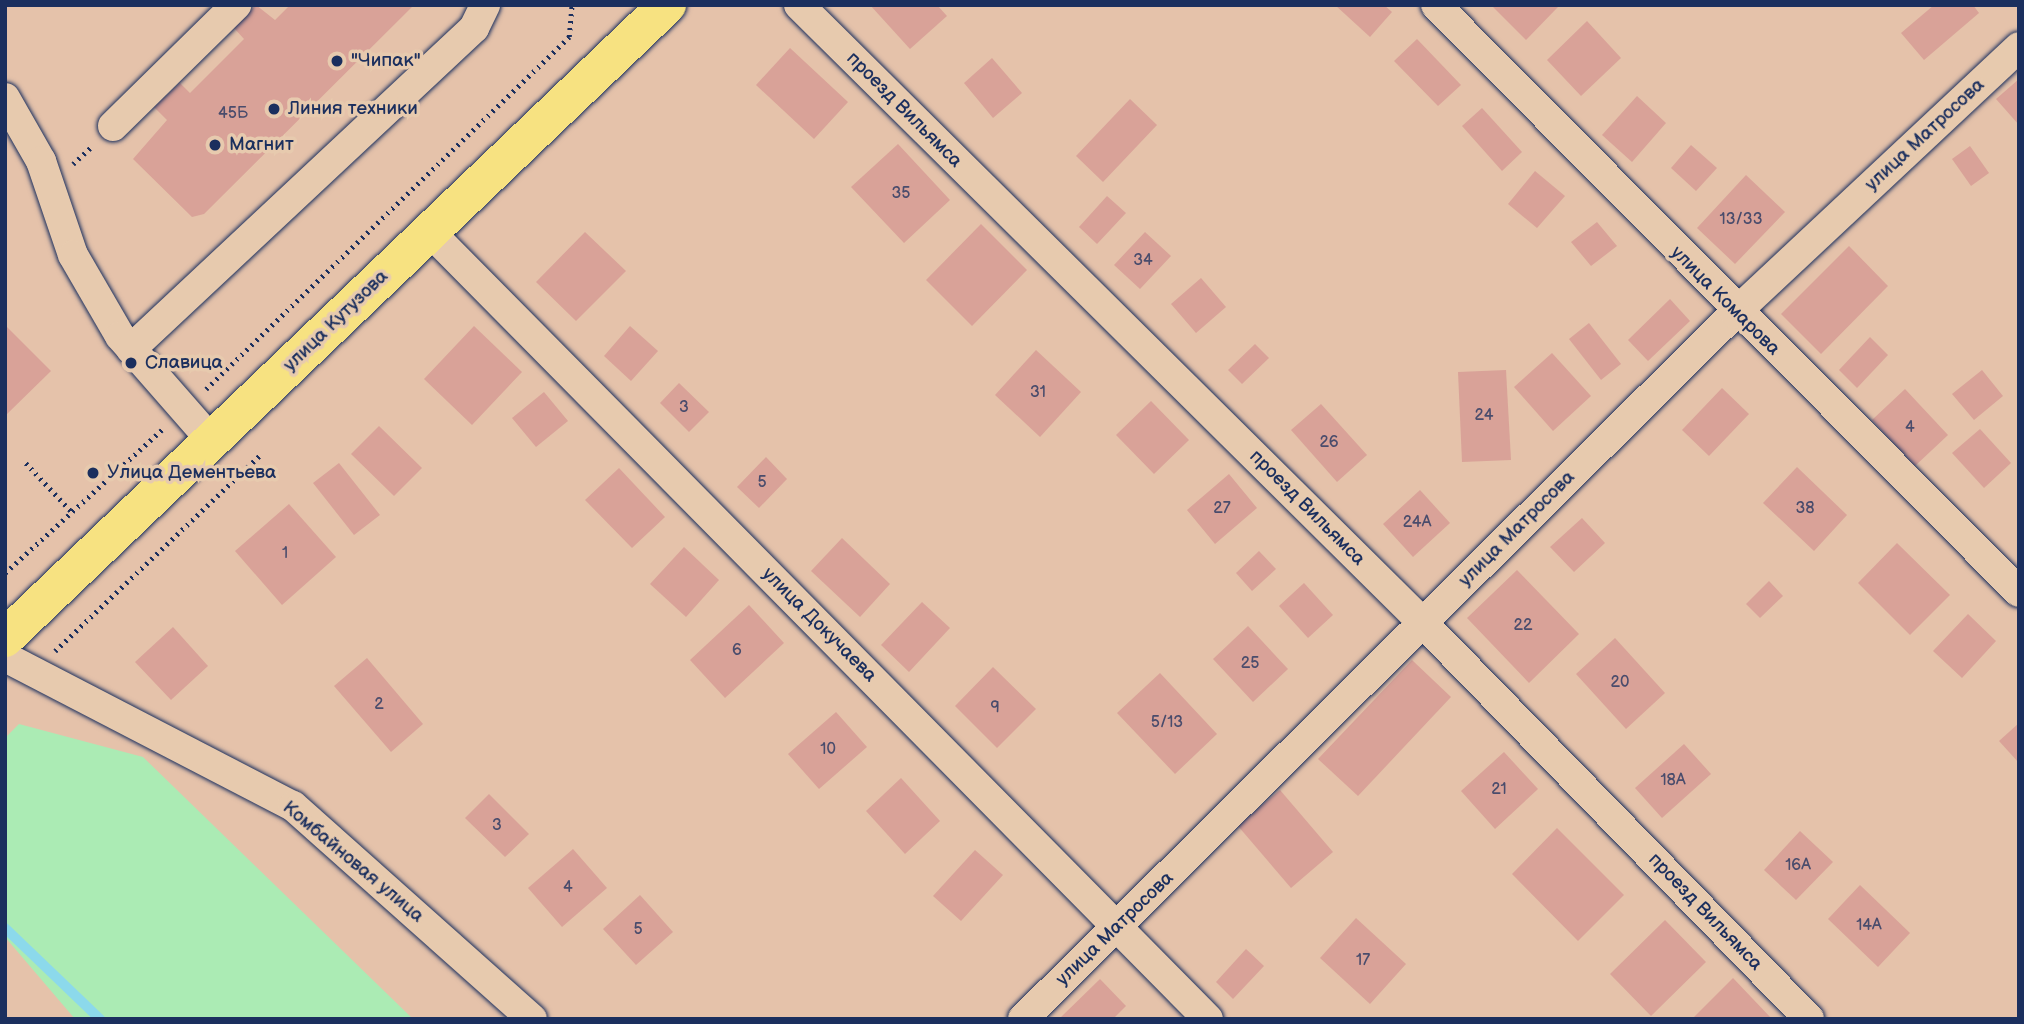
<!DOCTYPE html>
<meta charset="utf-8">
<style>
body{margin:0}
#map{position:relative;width:2024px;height:1024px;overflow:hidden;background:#e5c2aa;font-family:"Balsamiq Sans",sans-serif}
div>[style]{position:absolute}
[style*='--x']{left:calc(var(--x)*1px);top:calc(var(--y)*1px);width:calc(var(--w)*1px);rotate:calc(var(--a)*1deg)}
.green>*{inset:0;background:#abebb4}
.stream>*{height:10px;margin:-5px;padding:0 5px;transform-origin:5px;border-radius:5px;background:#8cd9eb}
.building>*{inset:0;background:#d9a298}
.path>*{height:4.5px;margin-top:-2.25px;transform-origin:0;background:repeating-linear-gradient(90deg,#1b2f5e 0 2px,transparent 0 7px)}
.roads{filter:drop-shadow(0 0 2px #1b2f5e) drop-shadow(0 0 2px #1b2f5e)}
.minor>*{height:30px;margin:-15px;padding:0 15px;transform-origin:15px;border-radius:15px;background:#e7caae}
.major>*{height:38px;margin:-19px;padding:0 19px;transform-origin:19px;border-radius:19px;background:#f7e281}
.dots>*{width:19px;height:19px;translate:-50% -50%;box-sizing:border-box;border:4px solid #e7caae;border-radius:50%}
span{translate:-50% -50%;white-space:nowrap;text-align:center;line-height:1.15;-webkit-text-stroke:7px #e7caae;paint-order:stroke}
.number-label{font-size:16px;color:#4a4c6c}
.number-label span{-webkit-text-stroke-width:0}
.poi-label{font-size:19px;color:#1b2f5e}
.left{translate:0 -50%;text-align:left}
.street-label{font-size:19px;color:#1b2f5e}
.frame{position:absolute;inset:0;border:7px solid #1b2f5e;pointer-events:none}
</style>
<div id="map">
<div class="green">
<div style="clip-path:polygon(19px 724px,143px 757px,413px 1019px,75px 1019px,5px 937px,5px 738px)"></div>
</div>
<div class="stream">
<div style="--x:5;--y:928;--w:132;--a:43.8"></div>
</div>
<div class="building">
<div style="clip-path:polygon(256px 5px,275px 20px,290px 5px,414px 5px,204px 214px,192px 217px,133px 159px,167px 120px,154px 107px,180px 83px,190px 93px,244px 39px,234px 28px)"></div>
<div style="clip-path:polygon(870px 5px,937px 5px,947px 16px,910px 49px)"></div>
<div style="clip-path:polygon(1335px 5px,1384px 5px,1392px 12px,1370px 37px)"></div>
<div style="clip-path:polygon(1491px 5px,1556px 5px,1558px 7px,1526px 40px)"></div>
<div style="clip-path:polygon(1934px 5px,1973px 5px,1979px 13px,1924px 60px,1901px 33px)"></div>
<div style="clip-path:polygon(1587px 21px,1621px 58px,1581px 96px,1547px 60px)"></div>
<div style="clip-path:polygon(1417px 39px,1461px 85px,1438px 106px,1394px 61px)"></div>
<div style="clip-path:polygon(790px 48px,848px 102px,814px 139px,756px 85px)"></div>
<div style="clip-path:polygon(992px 58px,1022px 93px,993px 118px,964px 83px)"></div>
<div style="clip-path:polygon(2019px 79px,2019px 125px,1996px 99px)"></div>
<div style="clip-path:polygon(1637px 96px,1666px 123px,1632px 162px,1602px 135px)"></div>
<div style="clip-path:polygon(1130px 99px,1157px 125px,1103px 182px,1076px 156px)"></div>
<div style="clip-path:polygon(1482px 108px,1522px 152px,1502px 171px,1462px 126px)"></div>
<div style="clip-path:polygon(898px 144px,950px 200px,904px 243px,851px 187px)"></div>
<div style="clip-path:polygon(1691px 145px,1717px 168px,1696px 191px,1671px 168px)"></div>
<div style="clip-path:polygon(1970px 146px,1989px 173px,1971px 186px,1952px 159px)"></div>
<div style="clip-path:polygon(1535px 171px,1565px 196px,1537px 228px,1508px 204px)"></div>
<div style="clip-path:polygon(1746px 175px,1785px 212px,1735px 264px,1697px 228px)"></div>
<div style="clip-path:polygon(1107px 196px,1126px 213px,1097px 244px,1079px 227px)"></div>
<div style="clip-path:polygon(1597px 222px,1617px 246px,1591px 266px,1571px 242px)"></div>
<div style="clip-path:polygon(981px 224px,1027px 270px,972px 326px,926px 280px)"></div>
<div style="clip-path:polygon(585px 232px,626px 271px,576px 321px,536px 282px)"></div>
<div style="clip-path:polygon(1145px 232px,1171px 256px,1140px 289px,1114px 265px)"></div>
<div style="clip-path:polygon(1849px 246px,1888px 286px,1821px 354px,1781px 314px)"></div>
<div style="clip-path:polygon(1201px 278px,1226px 307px,1196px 333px,1171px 304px)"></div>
<div style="clip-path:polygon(1670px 299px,1690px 321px,1648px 361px,1628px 340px)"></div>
<div style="clip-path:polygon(1589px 323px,1621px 364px,1601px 380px,1569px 339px)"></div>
<div style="clip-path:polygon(5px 325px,51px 371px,5px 416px)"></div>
<div style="clip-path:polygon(474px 326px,522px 372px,472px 425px,424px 379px)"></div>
<div style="clip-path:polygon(630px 326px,658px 351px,631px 381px,604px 356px)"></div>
<div style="clip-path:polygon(1870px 337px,1888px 355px,1857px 388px,1839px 370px)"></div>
<div style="clip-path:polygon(1255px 344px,1269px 358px,1242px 384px,1228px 370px)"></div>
<div style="clip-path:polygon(1036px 350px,1081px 392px,1040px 437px,995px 395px)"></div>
<div style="clip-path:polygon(1552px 353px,1591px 396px,1553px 431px,1514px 387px)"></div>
<div style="clip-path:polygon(1506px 370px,1511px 460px,1462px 462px,1458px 372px)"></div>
<div style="clip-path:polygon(1982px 370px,2003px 396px,1974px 420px,1952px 394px)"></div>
<div style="clip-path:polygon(679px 383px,709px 412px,689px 432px,660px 403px)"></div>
<div style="clip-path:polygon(1722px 388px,1749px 414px,1709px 456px,1682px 430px)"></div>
<div style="clip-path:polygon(1905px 389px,1948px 435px,1915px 466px,1872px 420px)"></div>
<div style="clip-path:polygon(544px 392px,568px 421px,536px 447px,512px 418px)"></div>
<div style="clip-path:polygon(1151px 401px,1189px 440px,1154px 474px,1116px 435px)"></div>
<div style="clip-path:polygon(1321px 404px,1367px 455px,1337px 482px,1291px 430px)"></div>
<div style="clip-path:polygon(379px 426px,422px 468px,394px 496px,351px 454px)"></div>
<div style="clip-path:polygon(1980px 429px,2011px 463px,1984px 488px,1952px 453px)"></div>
<div style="clip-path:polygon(766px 457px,787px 479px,759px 508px,737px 487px)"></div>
<div style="clip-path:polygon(339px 463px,380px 515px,354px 535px,313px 483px)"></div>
<div style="clip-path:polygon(1797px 467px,1847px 515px,1814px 551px,1763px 503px)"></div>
<div style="clip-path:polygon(619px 468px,665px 517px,632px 548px,585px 500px)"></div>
<div style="clip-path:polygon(1229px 474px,1257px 508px,1215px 544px,1187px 510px)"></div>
<div style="clip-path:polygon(1420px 490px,1450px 523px,1413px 557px,1383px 524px)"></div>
<div style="clip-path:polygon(289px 504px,336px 557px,282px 605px,235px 551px)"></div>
<div style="clip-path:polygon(1582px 518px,1605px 543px,1574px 572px,1550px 547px)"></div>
<div style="clip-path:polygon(842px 538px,890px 584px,860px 617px,811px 571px)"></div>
<div style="clip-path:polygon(1897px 543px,1950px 595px,1910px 635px,1858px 583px)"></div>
<div style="clip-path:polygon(684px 547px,719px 580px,686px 617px,650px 584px)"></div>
<div style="clip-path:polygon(1259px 551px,1276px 569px,1252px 591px,1236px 573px)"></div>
<div style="clip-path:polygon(1517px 570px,1579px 634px,1529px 683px,1467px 618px)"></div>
<div style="clip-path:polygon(1769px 581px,1783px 596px,1760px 618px,1746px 604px)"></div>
<div style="clip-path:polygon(1304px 583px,1333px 615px,1308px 638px,1279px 606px)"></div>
<div style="clip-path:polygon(922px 602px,950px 628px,909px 672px,881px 645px)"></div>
<div style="clip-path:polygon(749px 605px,784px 643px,725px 698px,690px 660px)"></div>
<div style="clip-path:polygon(1968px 614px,1996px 641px,1962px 678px,1933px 651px)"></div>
<div style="clip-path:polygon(1248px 626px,1288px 669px,1253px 702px,1213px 659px)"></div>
<div style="clip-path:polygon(173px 627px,208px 666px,171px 700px,135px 662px)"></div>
<div style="clip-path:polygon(1615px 638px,1665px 693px,1626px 729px,1576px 674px)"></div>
<div style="clip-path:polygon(367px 658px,423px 724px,391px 752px,334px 686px)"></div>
<div style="clip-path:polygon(1412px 660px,1451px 697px,1358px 796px,1318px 759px)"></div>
<div style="clip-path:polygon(993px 667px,1036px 709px,997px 748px,955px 706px)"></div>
<div style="clip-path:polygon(1160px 673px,1217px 734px,1175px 774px,1117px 713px)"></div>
<div style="clip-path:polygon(836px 712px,867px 747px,819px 789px,788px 754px)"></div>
<div style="clip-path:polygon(2019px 723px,2019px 763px,1999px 741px)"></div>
<div style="clip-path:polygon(1684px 744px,1711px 774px,1662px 818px,1635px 788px)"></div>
<div style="clip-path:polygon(1504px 752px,1538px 789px,1495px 829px,1461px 791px)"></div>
<div style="clip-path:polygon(901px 778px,940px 821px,905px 854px,866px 811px)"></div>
<div style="clip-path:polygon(1280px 790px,1333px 852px,1291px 888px,1238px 826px)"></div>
<div style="clip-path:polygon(489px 794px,529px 834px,505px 857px,465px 818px)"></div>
<div style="clip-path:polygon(1557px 828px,1624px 895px,1578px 941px,1512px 874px)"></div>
<div style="clip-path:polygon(1800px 831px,1833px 862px,1796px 900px,1764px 870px)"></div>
<div style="clip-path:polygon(573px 849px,607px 888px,562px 927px,528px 888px)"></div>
<div style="clip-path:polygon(975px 850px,1003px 875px,961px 921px,933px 896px)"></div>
<div style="clip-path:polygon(1860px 885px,1910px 933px,1878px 967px,1828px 919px)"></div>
<div style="clip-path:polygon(640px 895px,673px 932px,636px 965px,603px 929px)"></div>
<div style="clip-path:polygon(1356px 918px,1406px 964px,1370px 1004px,1320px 958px)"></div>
<div style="clip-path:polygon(1665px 920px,1706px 962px,1651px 1016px,1610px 974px)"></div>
<div style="clip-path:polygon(1246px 949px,1264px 966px,1233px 999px,1216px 982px)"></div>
<div style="clip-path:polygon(1733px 978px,1772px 1019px,1692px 1019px)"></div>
<div style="clip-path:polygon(1100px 979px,1126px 1006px,1113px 1019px,1059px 1019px)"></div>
</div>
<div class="path">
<div style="--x:73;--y:164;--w:26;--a:-43"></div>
<div style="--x:206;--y:389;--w:506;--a:-44.12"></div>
<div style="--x:569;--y:37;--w:32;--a:-85"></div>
<div style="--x:26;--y:463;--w:67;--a:46.8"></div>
<div style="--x:5;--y:573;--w:215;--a:-42.4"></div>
<div style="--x:55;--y:651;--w:286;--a:-43.7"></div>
</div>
<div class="roads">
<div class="minor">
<div style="--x:799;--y:5;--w:878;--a:44.72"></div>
<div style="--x:1423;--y:623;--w:553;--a:45.73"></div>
<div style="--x:1436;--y:5;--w:827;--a:45.2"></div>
<div style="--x:5;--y:98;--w:73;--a:60.3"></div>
<div style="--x:41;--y:161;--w:99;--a:71.2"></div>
<div style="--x:73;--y:255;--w:94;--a:59.9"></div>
<div style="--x:120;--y:336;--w:138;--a:48.8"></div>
<div style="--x:113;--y:126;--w:173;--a:-44.5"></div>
<div style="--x:429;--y:231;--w:1108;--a:45.33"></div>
<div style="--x:131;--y:349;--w:470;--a:-43.1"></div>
<div style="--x:474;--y:28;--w:25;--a:-64"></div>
<div style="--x:5;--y:657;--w:324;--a:27.4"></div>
<div style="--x:293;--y:806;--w:320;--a:41.7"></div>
<div style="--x:1023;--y:1019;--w:1003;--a:-44.76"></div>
<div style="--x:1735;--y:313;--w:389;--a:-43.1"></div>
</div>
<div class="major">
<div style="--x:5;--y:638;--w:916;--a:-43.72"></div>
</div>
</div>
<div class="dots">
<div style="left:337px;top:61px;background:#1b2f5e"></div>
<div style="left:274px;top:109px;background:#1b2f5e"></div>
<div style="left:215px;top:145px;background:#1b2f5e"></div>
<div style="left:131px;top:363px;background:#1b2f5e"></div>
<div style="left:93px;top:473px;background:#1b2f5e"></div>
</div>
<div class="number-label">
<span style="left:233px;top:114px">45Б</span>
<span style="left:901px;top:194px">35</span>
<span style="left:1741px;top:220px">13/33</span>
<span style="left:1143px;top:261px">34</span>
<span style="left:1038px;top:393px">31</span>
<span style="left:684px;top:408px">3</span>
<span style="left:1484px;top:416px">24</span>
<span style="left:1910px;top:428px">4</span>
<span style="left:1329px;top:443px">26</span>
<span style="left:762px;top:483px">5</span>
<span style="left:1222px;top:509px">27</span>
<span style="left:1805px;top:509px">38</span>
<span style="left:1417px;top:523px">24А</span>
<span style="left:285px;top:554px">1</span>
<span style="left:1523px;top:626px">22</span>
<span style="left:737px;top:651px">6</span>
<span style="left:1250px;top:664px">25</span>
<span style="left:1620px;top:683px">20</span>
<span style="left:379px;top:705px">2</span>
<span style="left:995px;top:708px">9</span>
<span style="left:1167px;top:723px">5/13</span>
<span style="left:828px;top:750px">10</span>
<span style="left:1673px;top:781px">18А</span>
<span style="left:1499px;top:790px">21</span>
<span style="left:497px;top:826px">3</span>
<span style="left:1798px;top:866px">16А</span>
<span style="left:568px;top:888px">4</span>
<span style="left:1869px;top:926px">14А</span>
<span style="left:638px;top:930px">5</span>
<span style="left:1363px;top:961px">17</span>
</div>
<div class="poi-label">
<span class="left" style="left:351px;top:61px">"Чипак"</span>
<span class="left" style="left:288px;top:109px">Линия техники</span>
<span class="left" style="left:229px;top:145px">Магнит</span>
<span class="left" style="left:145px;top:363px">Славица</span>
<span class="left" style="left:107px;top:473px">Улица Дементьева</span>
</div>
<div class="street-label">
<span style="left:904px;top:110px;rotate:45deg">проезд Вильямса</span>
<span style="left:1925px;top:135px;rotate:-43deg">улица Матросова</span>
<span style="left:1725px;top:301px;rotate:45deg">улица Комарова</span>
<span style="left:336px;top:321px;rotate:-44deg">улица Кутузова</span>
<span style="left:1307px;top:508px;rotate:45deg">проезд Вильямса</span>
<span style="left:1517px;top:529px;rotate:-45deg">улица Матросова</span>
<span style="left:819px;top:625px;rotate:45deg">улица Докучаева</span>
<span style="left:353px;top:862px;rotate:40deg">Комбайновая улица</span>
<span style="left:1705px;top:912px;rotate:46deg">проезд Вильямса</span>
<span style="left:1115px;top:929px;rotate:-44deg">улица Матросова</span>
</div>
<div class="frame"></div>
</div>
